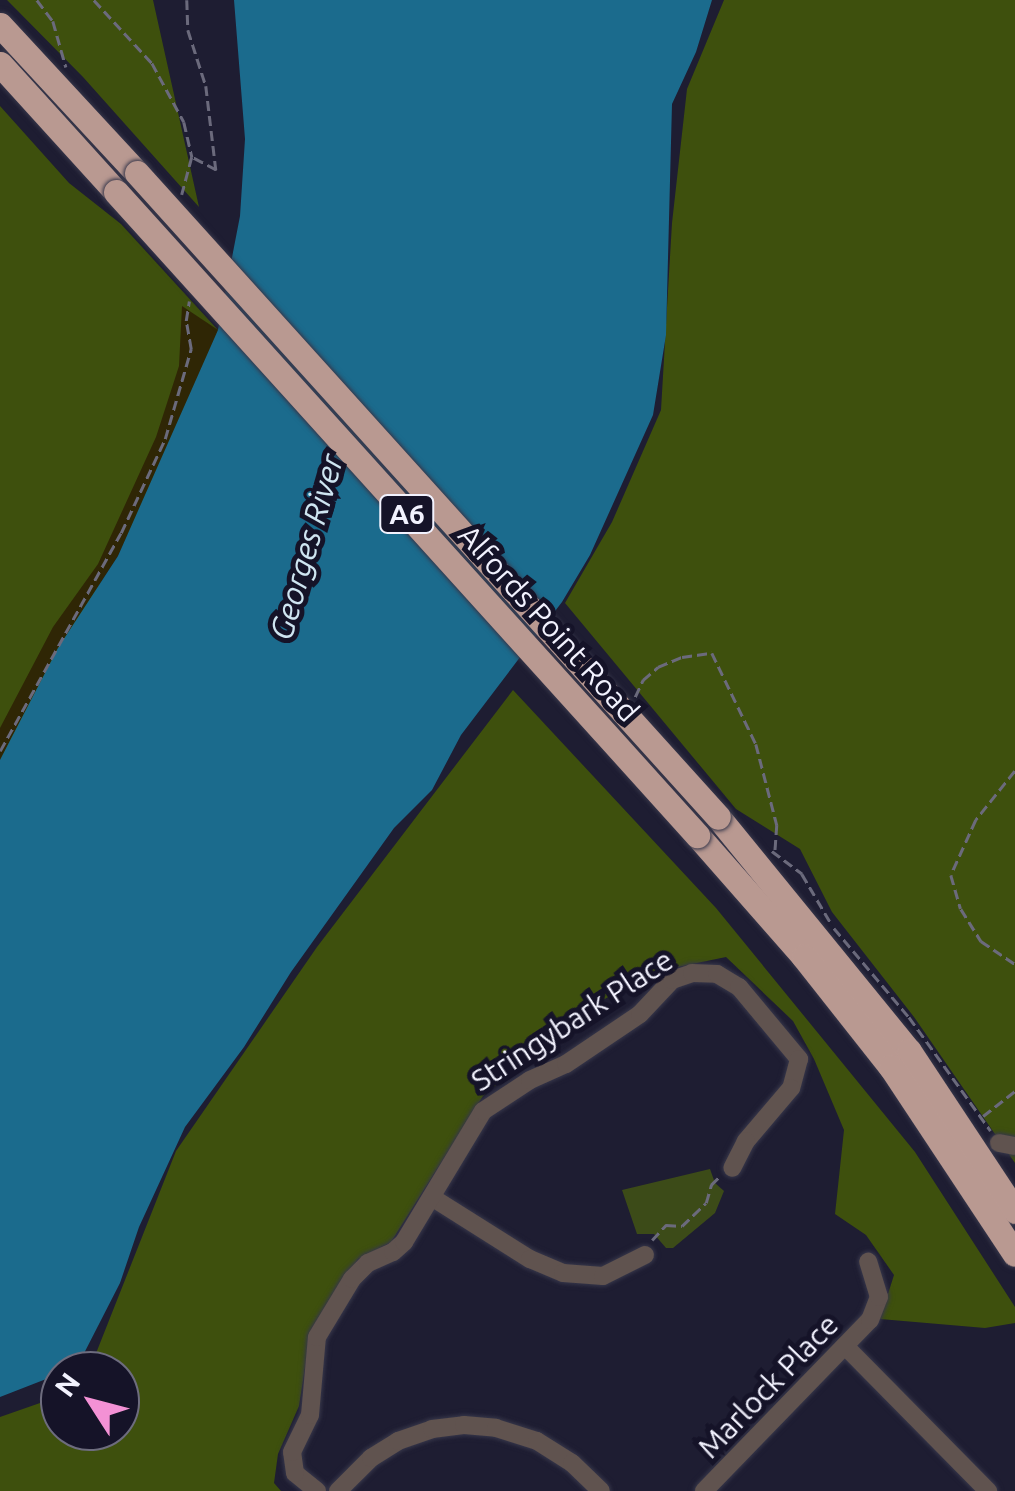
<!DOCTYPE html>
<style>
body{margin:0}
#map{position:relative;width:1015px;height:1491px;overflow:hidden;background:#1e1d32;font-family:Ubuntu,sans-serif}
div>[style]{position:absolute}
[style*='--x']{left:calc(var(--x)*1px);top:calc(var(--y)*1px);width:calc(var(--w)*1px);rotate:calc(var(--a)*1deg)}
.green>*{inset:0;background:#3c4b18}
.forest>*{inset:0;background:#3e500d}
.sand>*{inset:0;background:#2f2605}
.water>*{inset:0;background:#1b6b8d}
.path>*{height:2.5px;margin-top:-1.25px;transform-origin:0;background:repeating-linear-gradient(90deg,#6b6a7c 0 10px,transparent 0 15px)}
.roads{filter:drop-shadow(0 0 2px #37374a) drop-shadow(0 0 2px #37374a)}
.minor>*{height:18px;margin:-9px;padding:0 9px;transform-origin:9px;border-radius:9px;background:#60534f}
.highway>*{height:25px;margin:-12.5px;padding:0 12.5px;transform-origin:12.5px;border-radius:12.5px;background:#b99991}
.bridges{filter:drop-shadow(0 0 2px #37374a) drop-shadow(0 0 2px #37374a)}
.highway-bridge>*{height:25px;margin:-12.5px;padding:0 12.5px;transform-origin:12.5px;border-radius:12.5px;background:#b99991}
span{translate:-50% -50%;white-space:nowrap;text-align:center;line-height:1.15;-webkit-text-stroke:10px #151328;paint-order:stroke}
.shield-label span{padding:2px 8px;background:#151328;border:2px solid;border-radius:8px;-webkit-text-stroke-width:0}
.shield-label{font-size:28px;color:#f2f2fe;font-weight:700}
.street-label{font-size:30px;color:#f2f2fe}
.water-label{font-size:32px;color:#cfe5f1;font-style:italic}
.north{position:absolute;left:40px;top:1351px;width:100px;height:100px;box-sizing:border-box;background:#151328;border:2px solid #6d6c7e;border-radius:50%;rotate:306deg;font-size:28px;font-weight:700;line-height:40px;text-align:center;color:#f2f2fe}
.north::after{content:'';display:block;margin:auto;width:35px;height:45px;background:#f391d5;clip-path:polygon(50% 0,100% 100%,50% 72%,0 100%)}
</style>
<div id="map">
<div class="green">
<div style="clip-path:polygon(710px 1169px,715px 1183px,724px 1191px,715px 1213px,673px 1248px,666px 1248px,654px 1234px,637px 1234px,622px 1190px)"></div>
</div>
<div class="forest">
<div style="clip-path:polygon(7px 0,153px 0,199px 207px,83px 77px)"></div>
<div style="clip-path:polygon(724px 0,1015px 0,1015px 1163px,914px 1017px,832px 912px,800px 849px,736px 809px,565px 603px,612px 522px,661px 410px,672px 223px,687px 89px)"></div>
<div style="clip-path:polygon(0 106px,69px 183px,121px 224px,218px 330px,140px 512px,0 760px)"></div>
<div style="clip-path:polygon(513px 690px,716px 908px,915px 1152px,1015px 1307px,1015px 1323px,985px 1328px,880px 1319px,894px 1275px,866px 1235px,835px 1214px,844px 1130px,814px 1059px,793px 1021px,726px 957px,649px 973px,581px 1013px,483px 1096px,391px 1242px,358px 1259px,311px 1329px,299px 1406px,278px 1454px,274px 1483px,281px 1491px,0 1491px,0 1417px,60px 1396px,60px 1431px,120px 1431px,120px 1371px,89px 1371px,176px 1151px,317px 947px)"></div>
</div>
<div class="sand">
<div style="clip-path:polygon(182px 306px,218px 330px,196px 386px,118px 556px,58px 648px,0 760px,0 728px,53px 627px,98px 564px,156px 437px,179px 366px)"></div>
</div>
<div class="water">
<div style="clip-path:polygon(234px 0,712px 0,696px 52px,672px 104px,666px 335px,653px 415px,590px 555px,562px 602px,461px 735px,432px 790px,394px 828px,291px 972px,244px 1047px,185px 1127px,139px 1227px,120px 1283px,77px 1367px,0 1397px,0 760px,58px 648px,118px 556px,218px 330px,240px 216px,245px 139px)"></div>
</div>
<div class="path">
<div style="--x:37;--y:0;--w:26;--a:53"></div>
<div style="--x:53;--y:21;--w:48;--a:74.2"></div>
<div style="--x:94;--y:0;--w:86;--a:47.4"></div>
<div style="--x:152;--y:63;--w:67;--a:61.5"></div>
<div style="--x:184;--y:122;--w:36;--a:77"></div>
<div style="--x:192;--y:157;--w:39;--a:105"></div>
<div style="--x:187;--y:0;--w:30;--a:88"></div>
<div style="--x:188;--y:30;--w:59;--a:72.2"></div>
<div style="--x:206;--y:86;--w:85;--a:83.2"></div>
<div style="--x:216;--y:170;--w:26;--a:-152"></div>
<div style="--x:635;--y:697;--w:19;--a:-65"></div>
<div style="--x:643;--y:680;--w:20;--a:-41"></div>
<div style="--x:658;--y:667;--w:26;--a:-23"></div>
<div style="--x:682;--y:657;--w:30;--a:-8"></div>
<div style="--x:712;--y:653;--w:101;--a:64.2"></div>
<div style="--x:756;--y:744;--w:84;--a:75.5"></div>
<div style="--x:777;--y:825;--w:27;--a:94"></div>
<div style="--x:0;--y:751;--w:249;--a:-61"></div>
<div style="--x:121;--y:533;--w:104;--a:-64.9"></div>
<div style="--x:165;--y:439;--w:94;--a:-73.9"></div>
<div style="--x:191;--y:349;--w:28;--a:-100"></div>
<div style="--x:186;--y:321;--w:20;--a:-81"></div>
<div style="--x:1015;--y:771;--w:63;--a:128.5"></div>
<div style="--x:976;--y:820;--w:60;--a:114.4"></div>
<div style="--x:951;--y:875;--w:35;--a:74"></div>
<div style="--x:961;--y:909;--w:38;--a:58"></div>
<div style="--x:981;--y:941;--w:41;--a:34.1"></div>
<div style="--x:772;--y:851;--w:38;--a:37"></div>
<div style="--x:802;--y:874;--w:59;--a:59.5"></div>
<div style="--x:834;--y:928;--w:116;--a:49.9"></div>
<div style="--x:909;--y:1017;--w:140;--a:54.3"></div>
<div style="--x:983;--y:1116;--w:41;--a:-38"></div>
<div style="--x:652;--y:1240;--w:21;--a:-47"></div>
<div style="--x:666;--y:1225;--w:16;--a:4"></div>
<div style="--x:682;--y:1226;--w:33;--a:-44"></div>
<div style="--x:706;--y:1203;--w:19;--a:-74"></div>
<div style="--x:711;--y:1185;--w:13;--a:-45"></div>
</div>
<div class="roads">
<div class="minor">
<div style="--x:999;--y:1143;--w:16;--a:11"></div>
<div style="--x:433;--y:1198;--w:115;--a:32.2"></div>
<div style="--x:530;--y:1259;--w:36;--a:23"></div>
<div style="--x:563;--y:1273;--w:40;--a:4.3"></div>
<div style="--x:603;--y:1276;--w:47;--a:-26.6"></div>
<div style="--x:845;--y:1346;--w:204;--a:45.4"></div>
<div style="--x:317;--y:1491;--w:28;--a:-141"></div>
<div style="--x:295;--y:1473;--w:21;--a:-98"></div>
<div style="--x:292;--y:1452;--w:41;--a:-64.1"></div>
<div style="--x:310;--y:1415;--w:78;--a:-84.9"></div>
<div style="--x:317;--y:1337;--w:68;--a:-58.9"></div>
<div style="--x:352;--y:1279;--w:23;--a:-45"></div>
<div style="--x:368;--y:1263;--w:27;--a:-24"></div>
<div style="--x:393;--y:1252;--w:15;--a:-42"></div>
<div style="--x:404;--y:1242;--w:153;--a:-58.9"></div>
<div style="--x:483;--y:1111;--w:56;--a:-33.4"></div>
<div style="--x:530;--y:1080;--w:39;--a:-24"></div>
<div style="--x:566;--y:1064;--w:89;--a:-34"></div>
<div style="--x:640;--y:1014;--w:47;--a:-46.7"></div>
<div style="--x:672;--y:980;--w:21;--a:-19"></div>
<div style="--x:692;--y:973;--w:25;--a:2"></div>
<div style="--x:717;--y:974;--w:26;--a:31"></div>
<div style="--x:739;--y:987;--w:94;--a:50.2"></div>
<div style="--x:799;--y:1059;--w:30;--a:105"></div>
<div style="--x:791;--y:1088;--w:70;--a:130.3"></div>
<div style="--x:746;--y:1141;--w:30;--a:117"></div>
<div style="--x:338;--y:1491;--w:47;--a:-45"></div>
<div style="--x:371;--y:1458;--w:32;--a:-32"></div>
<div style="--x:398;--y:1441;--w:36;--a:-19"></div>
<div style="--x:432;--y:1429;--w:32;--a:-7"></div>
<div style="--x:464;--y:1425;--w:32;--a:5"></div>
<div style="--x:496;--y:1428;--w:43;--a:17.6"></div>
<div style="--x:537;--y:1441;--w:41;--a:32.2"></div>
<div style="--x:572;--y:1463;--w:40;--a:44"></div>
<div style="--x:704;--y:1491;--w:238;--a:-45.9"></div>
<div style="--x:870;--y:1320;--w:25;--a:-69"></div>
<div style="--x:879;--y:1297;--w:37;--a:-107"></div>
</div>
<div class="highway">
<div style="--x:0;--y:25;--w:202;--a:47.2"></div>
<div style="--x:0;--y:64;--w:173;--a:47.8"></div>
<div style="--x:718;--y:817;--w:302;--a:50.8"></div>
<div style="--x:909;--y:1051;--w:192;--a:56.5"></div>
<div style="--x:697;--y:835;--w:162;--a:48.7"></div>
<div style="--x:804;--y:957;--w:140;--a:51.7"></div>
<div style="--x:891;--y:1067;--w:224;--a:56.5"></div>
</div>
</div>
<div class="bridges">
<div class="highway-bridge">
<div style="--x:137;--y:173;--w:867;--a:47.94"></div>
<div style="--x:116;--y:192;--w:867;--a:47.9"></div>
</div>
</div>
<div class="shield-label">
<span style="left:407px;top:514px">A6</span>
</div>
<div class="street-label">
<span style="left:549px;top:623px;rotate:48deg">Alfords Point Road</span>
<span style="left:572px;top:1020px;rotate:-33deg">Stringybark Place</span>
<span style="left:768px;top:1386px;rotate:-46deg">Marlock Place</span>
</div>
<div class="water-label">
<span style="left:306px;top:547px;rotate:-74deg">Georges River</span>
</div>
<div class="north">N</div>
</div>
